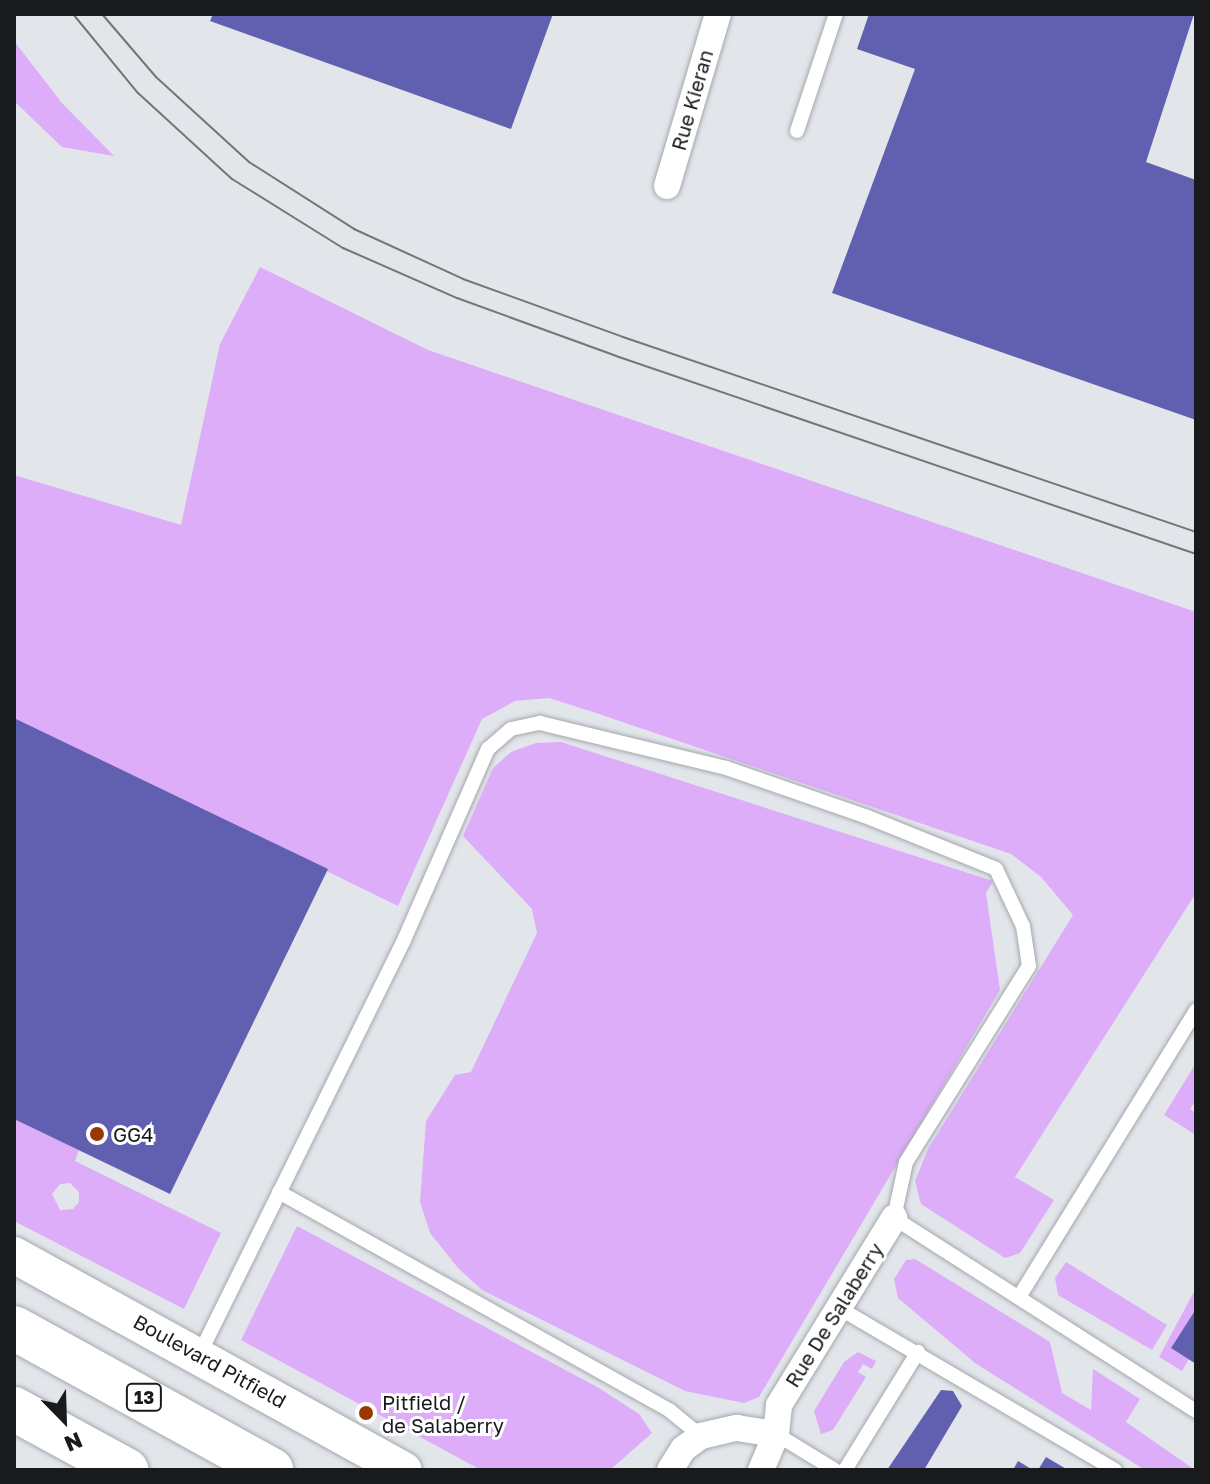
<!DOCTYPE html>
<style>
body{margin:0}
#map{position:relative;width:1210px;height:1484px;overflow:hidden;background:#e2e6eb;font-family:"Golos Text",sans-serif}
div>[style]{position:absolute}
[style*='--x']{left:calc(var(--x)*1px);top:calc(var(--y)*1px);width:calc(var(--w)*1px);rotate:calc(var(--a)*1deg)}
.green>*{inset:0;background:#ddadfa}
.building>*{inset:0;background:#6160b0}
.roads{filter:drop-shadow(0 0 2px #a4a8ac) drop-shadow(0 0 2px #a4a8ac)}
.lane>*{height:14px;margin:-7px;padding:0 7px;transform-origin:7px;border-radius:7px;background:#fff}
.street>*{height:26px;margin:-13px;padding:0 13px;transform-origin:13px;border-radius:13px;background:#fff}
.secondary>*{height:36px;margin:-18px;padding:0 18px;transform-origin:18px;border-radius:18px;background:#fff}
.highway>*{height:44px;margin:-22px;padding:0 22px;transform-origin:22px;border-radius:22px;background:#fff}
.tram>*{height:2px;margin:-1px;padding:0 1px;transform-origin:1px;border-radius:1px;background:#737578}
.dots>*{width:22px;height:22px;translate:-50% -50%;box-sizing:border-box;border:4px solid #fff;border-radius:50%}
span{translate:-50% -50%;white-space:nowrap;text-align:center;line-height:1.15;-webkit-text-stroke:6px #fff;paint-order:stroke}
.shield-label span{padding:2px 6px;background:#fff;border:2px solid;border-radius:6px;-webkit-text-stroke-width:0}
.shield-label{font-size:18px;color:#191a1c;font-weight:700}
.street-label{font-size:20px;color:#191a1c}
.poi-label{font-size:20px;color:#191a1c}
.left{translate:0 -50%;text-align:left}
.frame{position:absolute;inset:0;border:16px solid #191a1c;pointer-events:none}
.north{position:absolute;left:24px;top:1380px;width:80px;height:80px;-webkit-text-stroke:6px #fff;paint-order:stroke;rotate:157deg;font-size:22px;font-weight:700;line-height:32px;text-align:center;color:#191a1c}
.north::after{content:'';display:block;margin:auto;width:28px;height:36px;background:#191a1c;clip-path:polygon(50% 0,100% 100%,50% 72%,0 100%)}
</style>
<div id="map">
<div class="green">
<div style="clip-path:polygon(14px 41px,62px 103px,114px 156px,62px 147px,15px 102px)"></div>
<div style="clip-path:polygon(260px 267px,428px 350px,1196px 612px,1196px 893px,1015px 1177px,1054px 1200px,1020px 1253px,1005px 1258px,921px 1204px,915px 1181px,928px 1149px,1073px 915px,1041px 877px,1011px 854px,596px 713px,549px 698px,515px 701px,482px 719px,398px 906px,14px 718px,14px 475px,181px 525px,220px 344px)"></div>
<div style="clip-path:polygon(561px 742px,993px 881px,986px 893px,1000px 990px,759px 1397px,744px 1403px,685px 1391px,482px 1290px,458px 1268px,430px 1233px,420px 1202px,426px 1121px,455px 1075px,471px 1072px,537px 933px,532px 909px,463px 836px,493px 768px,511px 752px,536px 743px)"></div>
<div style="clip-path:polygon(1196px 1063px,1196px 1100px,1190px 1109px,1196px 1113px,1196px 1135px,1164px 1115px)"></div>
<div style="clip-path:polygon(evenodd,14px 1119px,79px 1150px,75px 1161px,221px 1233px,184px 1309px,14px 1221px,14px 1119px,70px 1183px,79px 1192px,79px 1202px,73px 1209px,60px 1210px,52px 1194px,60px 1184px,70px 1183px)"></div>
<div style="clip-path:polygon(297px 1226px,599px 1388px,639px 1414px,652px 1433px,610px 1470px,481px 1470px,241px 1340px)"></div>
<div style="clip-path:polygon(915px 1259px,1050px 1342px,1062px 1393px,1091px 1410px,1093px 1369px,1140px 1399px,1126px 1422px,1195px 1470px,1145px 1470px,975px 1363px,898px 1298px,894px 1279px,906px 1260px)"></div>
<div style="clip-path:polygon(1066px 1262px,1167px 1325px,1152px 1350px,1058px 1295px,1055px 1278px)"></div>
<div style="clip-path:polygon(1196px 1288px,1196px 1309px,1171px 1348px,1189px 1359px,1182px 1371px,1159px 1357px)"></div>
<div style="clip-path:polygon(858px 1352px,876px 1361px,872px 1369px,863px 1364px,858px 1372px,866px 1377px,833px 1430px,821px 1434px,814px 1411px,844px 1362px)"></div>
</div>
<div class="building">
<div style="clip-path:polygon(213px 14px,553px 14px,511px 129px,210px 21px)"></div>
<div style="clip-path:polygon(869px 14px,1194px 14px,1146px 162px,1196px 180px,1196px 420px,832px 293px,915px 69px,857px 49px)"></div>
<div style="clip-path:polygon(14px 718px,328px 869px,170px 1194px,14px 1119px)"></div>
<div style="clip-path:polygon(1196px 1309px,1196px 1364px,1171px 1348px)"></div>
<div style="clip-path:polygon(941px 1390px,953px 1391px,962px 1406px,924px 1470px,887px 1470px)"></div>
<div style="clip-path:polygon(1046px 1457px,1068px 1470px,1038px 1470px)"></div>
<div style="clip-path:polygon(1018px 1461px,1033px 1470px,1013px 1470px)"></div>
</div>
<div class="roads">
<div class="lane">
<div style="--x:797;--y:131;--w:123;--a:-71.6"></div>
<div style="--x:279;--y:1192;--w:447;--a:29.2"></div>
<div style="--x:669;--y:1410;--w:41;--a:39.1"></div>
<div style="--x:1019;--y:1297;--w:337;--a:-58.3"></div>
<div style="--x:839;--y:1308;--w:320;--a:30.4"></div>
<div style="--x:200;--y:1353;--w:461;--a:-63.7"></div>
<div style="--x:404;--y:940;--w:209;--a:-66.3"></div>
<div style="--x:488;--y:749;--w:30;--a:-41"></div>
<div style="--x:511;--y:729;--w:30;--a:-12"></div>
<div style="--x:540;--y:723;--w:191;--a:13.6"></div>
<div style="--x:726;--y:768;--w:147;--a:19.1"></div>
<div style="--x:865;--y:816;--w:141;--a:22"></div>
<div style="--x:996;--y:869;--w:63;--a:64.7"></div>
<div style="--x:1023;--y:926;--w:40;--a:81.5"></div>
<div style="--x:1029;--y:966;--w:231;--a:122.1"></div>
<div style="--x:906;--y:1162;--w:57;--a:102.1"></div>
<div style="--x:894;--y:1218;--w:358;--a:32.6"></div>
<div style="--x:776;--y:1434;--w:69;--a:31.4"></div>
<div style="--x:845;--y:1470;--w:139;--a:-58.3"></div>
</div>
<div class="street">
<div style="--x:667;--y:186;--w:179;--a:-73.5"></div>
<div style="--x:670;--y:1470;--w:25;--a:-58"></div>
<div style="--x:683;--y:1449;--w:22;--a:-36"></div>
<div style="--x:701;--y:1436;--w:37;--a:-13"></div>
<div style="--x:737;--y:1428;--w:39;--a:9"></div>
<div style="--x:761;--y:1470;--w:39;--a:-67"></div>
<div style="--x:776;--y:1434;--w:29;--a:-84"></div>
<div style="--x:779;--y:1405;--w:220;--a:-58.4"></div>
</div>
<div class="secondary">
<div style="--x:14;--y:1255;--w:445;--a:28.9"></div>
</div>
<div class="highway">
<div style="--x:14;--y:1328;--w:294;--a:28.9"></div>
<div style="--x:14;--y:1409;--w:128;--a:28.6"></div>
</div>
</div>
<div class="tram">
<div style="--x:73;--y:14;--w:102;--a:50.6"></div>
<div style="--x:138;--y:93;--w:127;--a:42.5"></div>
<div style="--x:232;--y:179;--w:131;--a:31.9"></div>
<div style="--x:343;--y:248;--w:124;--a:23.7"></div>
<div style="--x:457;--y:298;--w:169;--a:20"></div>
<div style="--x:616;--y:356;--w:613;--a:18.85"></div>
<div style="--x:102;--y:14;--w:83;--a:49.4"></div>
<div style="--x:156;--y:77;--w:126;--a:42.4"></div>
<div style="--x:249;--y:162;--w:125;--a:32.5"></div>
<div style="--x:354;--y:229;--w:120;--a:24.6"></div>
<div style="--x:463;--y:279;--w:170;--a:19.9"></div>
<div style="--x:623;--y:337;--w:605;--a:18.79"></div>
</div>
<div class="dots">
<div style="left:97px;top:1134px;background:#9b3700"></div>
<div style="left:366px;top:1413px;background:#9b3700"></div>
</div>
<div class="shield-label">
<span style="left:144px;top:1397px">13</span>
</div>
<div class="street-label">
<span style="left:692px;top:100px;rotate:-74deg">Rue Kieran</span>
<span style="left:834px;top:1315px;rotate:-58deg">Rue De Salaberry</span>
<span style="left:210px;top:1361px;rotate:29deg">Boulevard Pitfield</span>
</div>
<div class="poi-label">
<span class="left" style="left:113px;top:1134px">GG4</span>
<span class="left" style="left:382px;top:1414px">Pitfield /<br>de Salaberry</span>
</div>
<div class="frame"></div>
<div class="north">N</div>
</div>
